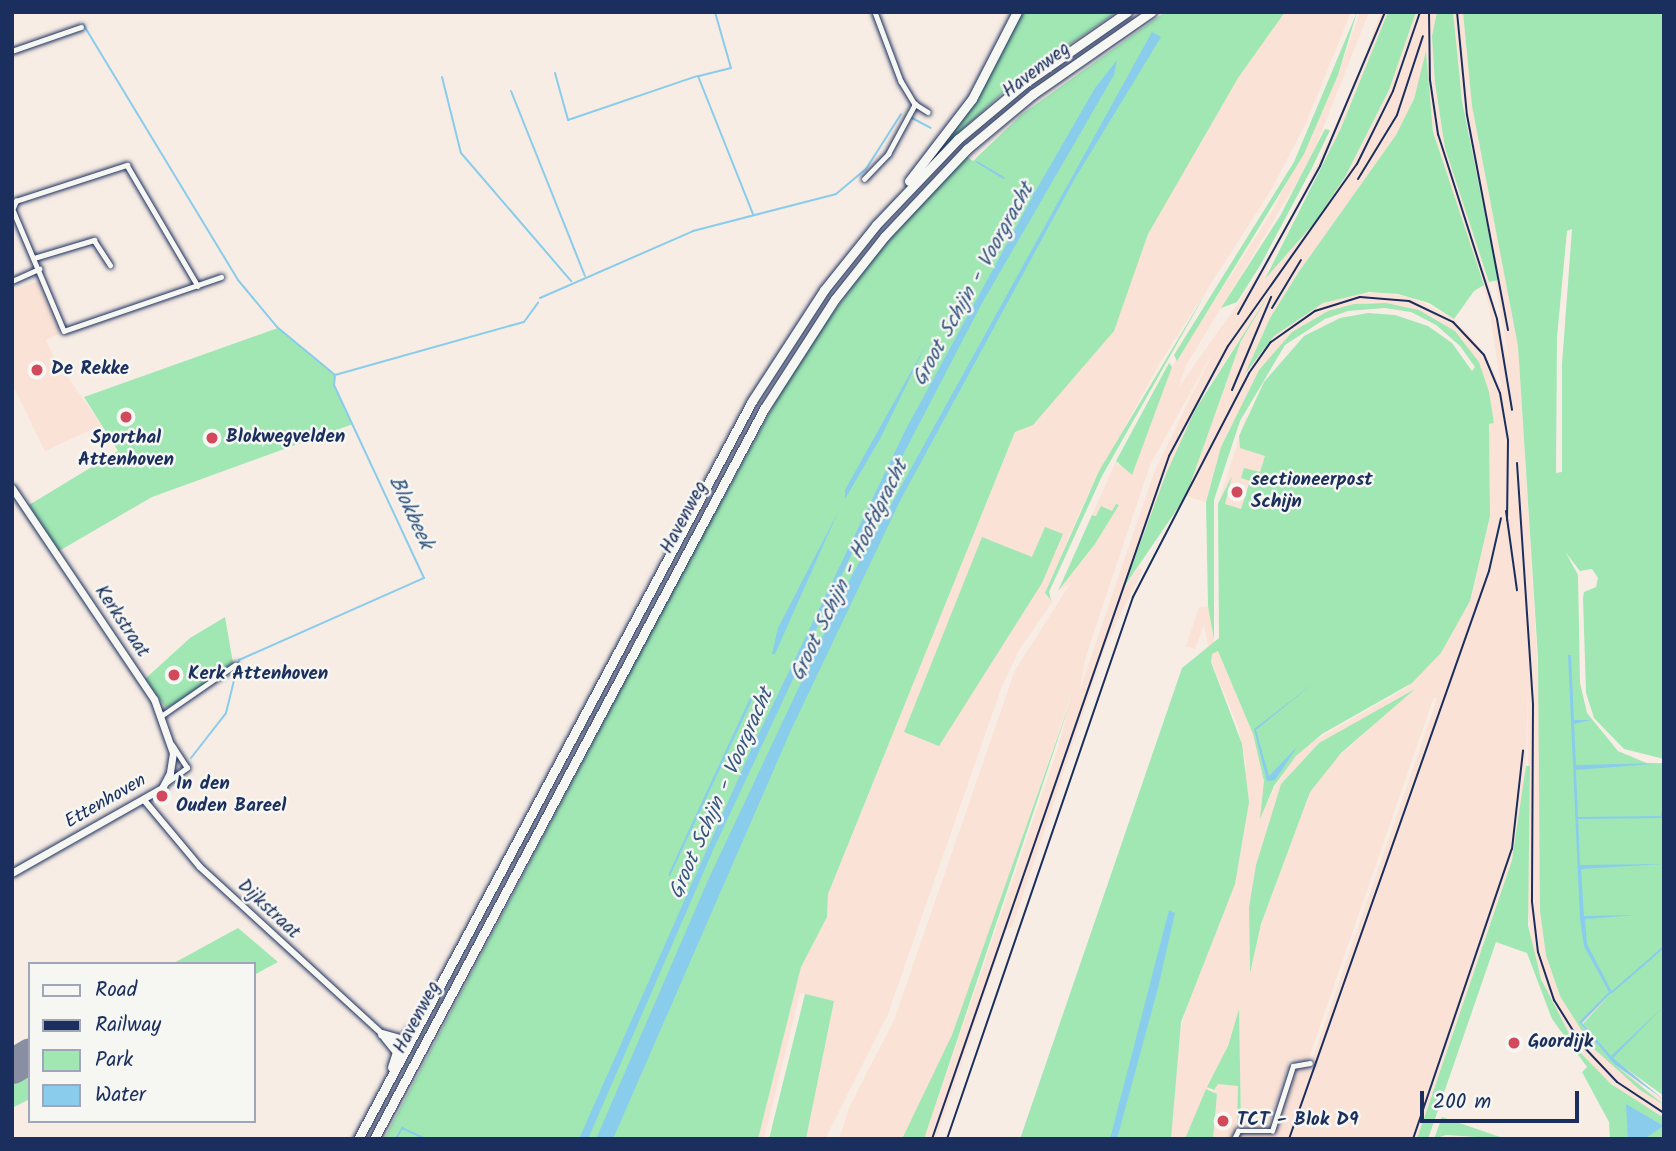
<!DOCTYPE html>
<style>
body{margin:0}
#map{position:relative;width:1676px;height:1151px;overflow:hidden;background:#f8ede5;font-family:Kalam,sans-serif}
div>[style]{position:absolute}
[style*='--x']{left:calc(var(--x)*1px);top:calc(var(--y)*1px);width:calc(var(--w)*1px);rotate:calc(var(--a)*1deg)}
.built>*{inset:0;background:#fae2d6}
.green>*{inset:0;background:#a0e7b4}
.water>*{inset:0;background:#89cceb}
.stream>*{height:2px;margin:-1px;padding:0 1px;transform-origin:1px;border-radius:1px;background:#89cceb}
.runway>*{height:35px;margin:-17.5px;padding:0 17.5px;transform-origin:17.5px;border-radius:17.5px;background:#8a8ea2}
.roads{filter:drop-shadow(0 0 2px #1b2f5e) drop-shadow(0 0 2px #1b2f5e)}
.minor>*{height:4.5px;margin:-2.25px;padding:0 2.25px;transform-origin:2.25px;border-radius:2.25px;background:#f6f6f2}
.tertiary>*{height:6px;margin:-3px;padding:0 3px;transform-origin:3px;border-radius:3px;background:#f6f6f2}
.secondary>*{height:7px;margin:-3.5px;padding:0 3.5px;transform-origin:3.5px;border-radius:3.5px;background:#f6f6f2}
.motorway>*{height:9px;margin:-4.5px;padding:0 4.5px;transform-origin:4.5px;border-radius:4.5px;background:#f6f6f2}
.rail>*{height:2px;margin:-1px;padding:0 1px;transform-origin:1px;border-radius:1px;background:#1b2f5e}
.dots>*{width:19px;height:19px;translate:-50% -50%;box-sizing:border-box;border:4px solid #f6f6f2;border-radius:50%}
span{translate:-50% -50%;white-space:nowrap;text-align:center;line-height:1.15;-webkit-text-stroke:5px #f6f6f2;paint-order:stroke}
.street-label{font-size:19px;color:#1b2f5e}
.poi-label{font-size:19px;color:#1b2f5e;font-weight:700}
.left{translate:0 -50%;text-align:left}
.water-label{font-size:21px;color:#365681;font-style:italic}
.frame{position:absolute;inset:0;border:14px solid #1b2f5e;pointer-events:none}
.legend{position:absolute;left:28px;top:962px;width:228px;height:161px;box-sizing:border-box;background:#f6f6f2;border:2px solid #9ea6b7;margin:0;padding:9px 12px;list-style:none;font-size:21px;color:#1b2f5e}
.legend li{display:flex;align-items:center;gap:14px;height:35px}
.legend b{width:35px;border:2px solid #9ea6b7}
.scale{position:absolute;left:1420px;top:1091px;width:159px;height:32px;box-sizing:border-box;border:4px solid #1b2f5e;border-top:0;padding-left:9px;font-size:21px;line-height:24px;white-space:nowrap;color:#1b2f5e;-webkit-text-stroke:5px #f6f6f2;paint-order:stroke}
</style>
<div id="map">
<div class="built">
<div style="clip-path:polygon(1285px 12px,1351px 12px,1306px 123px,1270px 192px,1161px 361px,1087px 496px,1045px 593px,1053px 601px,1019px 650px,1001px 689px,888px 1014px,825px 1139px,806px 1139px,834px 1001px,800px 993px,764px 1139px,758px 1139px,801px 967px,827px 917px,828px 894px,1015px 432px,1238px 78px)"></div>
<div style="clip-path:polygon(evenodd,1360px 12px,1369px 12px,1311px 159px,1187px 364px,1178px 388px,1261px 271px,1301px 198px,1352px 90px,1381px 12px,1388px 12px,1341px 128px,1263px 277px,1315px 222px,1345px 177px,1389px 90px,1416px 12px,1437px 12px,1432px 36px,1435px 83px,1445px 148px,1486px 272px,1510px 366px,1457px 66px,1453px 12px,1463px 12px,1472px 106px,1518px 346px,1540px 705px,1643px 1088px,1664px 1100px,1664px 1118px,1611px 1084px,1577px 1049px,1553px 1008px,1534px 958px,1527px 903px,1528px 688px,1525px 784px,1518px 841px,1417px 1139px,1213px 1139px,1217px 1094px,1213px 1092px,1217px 1084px,1239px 1085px,1237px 1129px,1241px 1123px,1239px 1009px,1228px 1045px,1185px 1139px,1171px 1139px,1179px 1036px,1246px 764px,1238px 727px,1211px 661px,1204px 625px,1195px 649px,1186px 646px,1199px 607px,1208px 606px,1214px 641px,1253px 734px,1264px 781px,1262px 812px,1286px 768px,1307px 745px,1406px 688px,1441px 653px,1470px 601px,1490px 516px,1489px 424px,1494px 423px,1479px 362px,1455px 331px,1431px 316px,1408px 307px,1369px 302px,1328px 311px,1292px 332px,1259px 370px,1221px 447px,1206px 502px,1186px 496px,1241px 341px,1268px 296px,1207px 388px,1166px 474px,1125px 587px,1139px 567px,1142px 571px,1106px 644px,1013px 925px,1006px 930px,936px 1139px,924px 1139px,1058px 748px,1072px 694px,952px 1037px,905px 1133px,902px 1139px,839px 1139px,849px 1108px,894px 1020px,1015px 670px,1070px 584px,1058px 591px,1095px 544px,1119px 505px,1112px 511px,1092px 515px,1116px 461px,1118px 466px,1158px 401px,1172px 367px,1273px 210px,1338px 75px,1360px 12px,1426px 56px,1433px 132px,1488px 302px,1501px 387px,1485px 353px,1454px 319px,1413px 298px,1379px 292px,1339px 297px,1306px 311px,1274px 336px,1245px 374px,1270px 318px,1298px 273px,1396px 135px,1414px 99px,1426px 56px,1360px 12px,1214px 350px,1155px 470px,1079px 692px,1086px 656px,1150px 465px,1214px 350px,1360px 12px,1408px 694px,1332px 762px,1310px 792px,1261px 924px,1250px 973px,1249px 919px,1256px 865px,1281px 784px,1319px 743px,1408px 694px,1360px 12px,1434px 697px,1437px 699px,1309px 1069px,1295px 1067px,1274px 1135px,1243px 1133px,1243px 1128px,1267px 1130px,1290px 1058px,1302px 1062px,1309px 1058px,1434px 697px)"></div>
<div style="clip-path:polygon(38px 281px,58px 327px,58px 334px,46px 340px,53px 355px,101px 425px,45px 451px,12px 384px,12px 291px)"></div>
<div style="clip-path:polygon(1246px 416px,1272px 450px,1242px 512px,1218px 504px)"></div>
</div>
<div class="green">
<div style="clip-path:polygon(1020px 12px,1117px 12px,1017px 80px,934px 155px)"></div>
<div style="clip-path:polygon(1165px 12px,1285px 12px,1238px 78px,1148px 234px,1114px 331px,1033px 425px,1015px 432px,828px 894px,827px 917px,801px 967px,758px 1139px,384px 1139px,670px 596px,783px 388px,825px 323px,879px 251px,966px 156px,973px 161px,1021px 115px)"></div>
<div style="clip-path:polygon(1357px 12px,1338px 75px,1304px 154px,1177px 361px,1174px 355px,1294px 162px)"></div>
<div style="clip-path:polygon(1388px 12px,1416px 12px,1389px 90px,1345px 177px,1315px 222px,1265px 279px,1341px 128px)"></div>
<div style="clip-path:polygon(1437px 12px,1453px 12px,1462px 101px,1498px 280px,1489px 282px,1445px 148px,1435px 83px,1432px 36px)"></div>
<div style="clip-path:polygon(evenodd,1463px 12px,1664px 12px,1664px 759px,1624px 749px,1594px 718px,1586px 693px,1583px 598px,1584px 592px,1596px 587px,1598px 578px,1592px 569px,1580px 571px,1566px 553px,1578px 575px,1580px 683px,1587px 713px,1618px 751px,1649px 764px,1664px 763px,1664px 1096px,1613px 1059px,1583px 1024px,1611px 993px,1579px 1022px,1614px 1064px,1664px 1105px,1640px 1090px,1592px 1047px,1560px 996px,1546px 955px,1540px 911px,1538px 658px,1518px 346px,1472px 106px,1463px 12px,1572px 229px,1562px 364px,1562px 472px,1556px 473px,1557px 337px,1567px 231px,1572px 229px)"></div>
<div style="clip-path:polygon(1426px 51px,1433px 132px,1484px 285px,1474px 291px,1454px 319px,1429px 303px,1398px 294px,1369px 292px,1323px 303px,1274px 336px,1245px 374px,1270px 318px,1298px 273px,1396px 135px,1414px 99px)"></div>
<div style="clip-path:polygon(1325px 129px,1330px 130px,1312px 168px,1261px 264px,1237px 302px,1221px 308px,1280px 216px)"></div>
<div style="clip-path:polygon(1274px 286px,1241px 341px,1186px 496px,1124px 587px,1166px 474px,1195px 410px)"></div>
<div style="clip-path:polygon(1208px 289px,1102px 476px,1049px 592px,1051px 600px,1045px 593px,1099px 471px)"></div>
<div style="clip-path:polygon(1386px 303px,1419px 310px,1455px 331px,1479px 362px,1489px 392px,1494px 423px,1489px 424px,1490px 516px,1470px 601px,1441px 653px,1412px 683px,1322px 734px,1296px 756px,1274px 786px,1260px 819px,1264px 781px,1253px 734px,1218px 651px,1212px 654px,1211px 662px,1242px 744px,1249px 802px,1235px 884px,1181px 1022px,1171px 1139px,1020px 1139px,1182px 668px,1219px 638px,1218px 504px,1232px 476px,1225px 504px,1241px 509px,1250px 481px,1241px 478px,1244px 468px,1260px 472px,1265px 456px,1240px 448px,1239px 436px,1264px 382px,1304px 336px,1340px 318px,1368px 313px,1395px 315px,1428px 326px,1452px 343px,1472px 371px,1475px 367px,1460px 346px,1436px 325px,1411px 312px,1385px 308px,1348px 311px,1325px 319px,1285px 345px,1240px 421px,1214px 500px,1214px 640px,1208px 606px,1206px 502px,1221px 447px,1259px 370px,1292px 332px,1328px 311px,1354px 304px)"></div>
<div style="clip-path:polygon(278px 328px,334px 374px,334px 387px,353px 424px,152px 497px,59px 551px,29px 505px,118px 451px,84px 397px)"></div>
<div style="clip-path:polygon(1169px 363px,1172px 367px,1132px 475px,1116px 461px)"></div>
<div style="clip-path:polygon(1116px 504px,1119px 505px,1095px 544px,1058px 591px,1092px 515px,1096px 516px,1101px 506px,1112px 511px)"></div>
<div style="clip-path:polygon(1045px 527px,1063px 534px,1042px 583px,939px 746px,904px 732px,982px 537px,1032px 557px)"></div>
<div style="clip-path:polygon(225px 617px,233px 663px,182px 701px,166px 708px,145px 679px,190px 638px)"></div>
<div style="clip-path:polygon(1415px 689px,1341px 753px,1310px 792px,1261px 924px,1250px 973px,1249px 907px,1256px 865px,1281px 784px,1319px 743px)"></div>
<div style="clip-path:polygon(1073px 694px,924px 1139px,902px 1139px,952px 1035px)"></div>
<div style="clip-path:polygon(1526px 766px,1530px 766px,1528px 925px,1541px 979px,1577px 1049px,1611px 1084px,1664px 1118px,1664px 1139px,1610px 1139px,1609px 1122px,1582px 1072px,1587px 1067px,1552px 1019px,1527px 953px,1496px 942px,1428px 1139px,1417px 1139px,1512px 860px)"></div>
<div style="clip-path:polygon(238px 928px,278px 962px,254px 975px,254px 964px,172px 964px)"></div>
<div style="clip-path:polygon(805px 994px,834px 1001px,806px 1139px,769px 1139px)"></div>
<div style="clip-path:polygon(1239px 1009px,1241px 1123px,1237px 1129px,1238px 1086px,1218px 1084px,1214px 1090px,1207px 1087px,1228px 1046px)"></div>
<div style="clip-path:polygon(30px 1042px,30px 1099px,12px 1108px,12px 1052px)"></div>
<div style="clip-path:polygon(1206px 1089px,1217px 1094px,1213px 1139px,1185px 1139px)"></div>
<div style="clip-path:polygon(1442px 1117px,1506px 1139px,1446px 1135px,1434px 1139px)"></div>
</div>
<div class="water">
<div style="clip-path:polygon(1152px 32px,1161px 37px,1074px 180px,901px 499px,791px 730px,613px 1139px,596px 1139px,709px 878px,850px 579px)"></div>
<div style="clip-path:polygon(1117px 60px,1114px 75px,981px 305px,852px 553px,714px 848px,588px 1139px,579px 1139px,751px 750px,906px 429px,1033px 196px,1031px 192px,1035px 192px,1095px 88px)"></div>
<div style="clip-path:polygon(927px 343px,880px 439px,845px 499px,845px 490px)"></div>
<div style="clip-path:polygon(838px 512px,775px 654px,772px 654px,778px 628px)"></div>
<div style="clip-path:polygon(1568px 655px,1571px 655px,1574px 720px,1591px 720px,1574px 724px,1576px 765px,1664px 763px,1576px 770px,1578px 817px,1661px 816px,1664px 799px,1663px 818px,1578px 819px,1580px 865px,1664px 864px,1581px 869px,1584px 916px,1636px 915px,1585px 919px,1587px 944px,1612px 992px,1582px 1023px,1611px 1056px,1664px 1006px,1613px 1058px,1664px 1100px,1614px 1064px,1579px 1022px,1609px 992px,1584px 946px,1580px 919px)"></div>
<div style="clip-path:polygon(1315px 682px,1256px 730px,1269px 776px,1297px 747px,1275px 780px,1267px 781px,1254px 729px)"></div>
<div style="clip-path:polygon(750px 698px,752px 700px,669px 878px,669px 873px)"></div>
<div style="clip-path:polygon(1169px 910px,1175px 913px,1158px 988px,1117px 1139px,1110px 1139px)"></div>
<div style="clip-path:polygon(1626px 1104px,1662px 1125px,1662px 1127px,1644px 1139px,1628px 1139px)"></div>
</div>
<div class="stream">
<div style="--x:715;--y:12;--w:58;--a:74.1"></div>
<div style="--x:731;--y:68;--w:34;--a:166"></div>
<div style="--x:698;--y:76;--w:149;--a:68.3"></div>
<div style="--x:83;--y:24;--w:299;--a:58.8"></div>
<div style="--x:238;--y:280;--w:61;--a:50.3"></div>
<div style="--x:277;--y:327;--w:75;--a:39.6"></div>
<div style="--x:555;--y:73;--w:49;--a:74.5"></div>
<div style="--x:568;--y:120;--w:136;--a:-18.8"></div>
<div style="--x:442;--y:77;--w:78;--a:76"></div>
<div style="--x:461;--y:153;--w:169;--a:49.3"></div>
<div style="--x:511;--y:91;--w:199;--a:68.2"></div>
<div style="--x:912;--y:118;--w:21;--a:28"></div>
<div style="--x:977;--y:162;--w:31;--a:31"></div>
<div style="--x:540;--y:298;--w:167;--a:-23.6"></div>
<div style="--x:693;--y:231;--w:148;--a:-14.5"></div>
<div style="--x:836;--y:194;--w:39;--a:-40"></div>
<div style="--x:866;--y:169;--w:65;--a:-57.5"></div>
<div style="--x:191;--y:758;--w:57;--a:-52.1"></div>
<div style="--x:226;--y:713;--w:55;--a:-76.2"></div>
<div style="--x:239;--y:660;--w:202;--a:-23.9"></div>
<div style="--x:424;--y:578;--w:213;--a:-115"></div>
<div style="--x:334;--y:385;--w:10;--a:-84"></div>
<div style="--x:335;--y:375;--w:196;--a:-15.7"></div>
<div style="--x:524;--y:322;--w:24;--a:-54"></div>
<div style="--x:1612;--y:992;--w:69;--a:-40.9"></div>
<div style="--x:396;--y:1139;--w:13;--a:-61"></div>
<div style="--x:402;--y:1128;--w:26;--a:25"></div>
</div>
<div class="runway">
<div style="--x:12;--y:1066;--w:21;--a:-31"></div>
</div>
<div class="roads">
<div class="minor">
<div style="--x:875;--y:12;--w:74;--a:69.4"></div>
<div style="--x:901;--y:81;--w:27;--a:59"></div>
<div style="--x:915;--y:104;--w:15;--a:32"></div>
<div style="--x:12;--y:51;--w:73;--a:-19.2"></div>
<div style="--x:864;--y:179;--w:35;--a:-46"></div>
<div style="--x:888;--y:154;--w:57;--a:-61.6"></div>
<div style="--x:12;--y:210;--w:10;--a:-66"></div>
<div style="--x:16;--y:201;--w:117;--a:-18"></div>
<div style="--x:127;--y:165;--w:140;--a:59.6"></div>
<div style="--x:13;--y:210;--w:131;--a:67.1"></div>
<div style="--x:64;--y:331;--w:166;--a:-19"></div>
<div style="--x:34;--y:258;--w:63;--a:-16.7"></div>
<div style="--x:94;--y:240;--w:30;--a:57"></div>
<div style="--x:12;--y:281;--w:30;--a:-24"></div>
<div style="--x:161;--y:716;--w:90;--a:-34.6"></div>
<div style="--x:166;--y:783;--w:26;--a:-36"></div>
<div style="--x:187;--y:768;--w:27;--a:-123"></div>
<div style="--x:1234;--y:1139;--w:9;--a:-63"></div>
<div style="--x:1238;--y:1131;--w:34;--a:0"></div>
<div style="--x:1272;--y:1131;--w:68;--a:-72.1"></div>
<div style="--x:1293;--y:1066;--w:17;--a:-10"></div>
</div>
<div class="tertiary">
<div style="--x:144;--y:800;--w:87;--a:50.1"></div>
<div style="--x:200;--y:867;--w:247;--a:42.5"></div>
</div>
<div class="secondary">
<div style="--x:12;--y:488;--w:254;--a:56.1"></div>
<div style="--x:154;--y:699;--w:57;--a:70.6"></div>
<div style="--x:173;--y:753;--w:20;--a:99"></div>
<div style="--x:170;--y:773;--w:17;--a:118"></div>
<div style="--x:162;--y:788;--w:172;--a:150.5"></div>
</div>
<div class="motorway">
<div style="--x:909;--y:181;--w:103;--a:-52.5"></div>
<div style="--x:972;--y:99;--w:98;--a:-62.7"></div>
<div style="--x:382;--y:1034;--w:22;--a:16"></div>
<div style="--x:403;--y:1040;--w:14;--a:-51"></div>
<div style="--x:385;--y:1037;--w:19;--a:51"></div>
<div style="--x:397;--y:1052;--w:16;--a:108"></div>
<div style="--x:358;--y:1139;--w:837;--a:-61.9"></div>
<div style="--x:752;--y:401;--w:132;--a:-57"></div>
<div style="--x:824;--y:290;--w:83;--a:-51.3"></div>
<div style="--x:876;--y:225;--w:119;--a:-46.4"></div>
<div style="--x:958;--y:139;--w:87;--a:-39.9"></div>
<div style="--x:1025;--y:83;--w:124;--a:-34.8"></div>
<div style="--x:374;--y:1139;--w:828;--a:-61.89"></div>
<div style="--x:764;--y:409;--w:131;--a:-57.2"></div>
<div style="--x:835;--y:299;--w:80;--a:-51.6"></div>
<div style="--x:885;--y:236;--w:120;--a:-46.7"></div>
<div style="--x:967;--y:149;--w:86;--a:-39.8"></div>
<div style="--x:1033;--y:94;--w:144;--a:-34.8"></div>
</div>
</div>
<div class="rail">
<div style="--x:1429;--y:12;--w:68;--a:89.2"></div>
<div style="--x:1430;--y:80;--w:55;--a:81.6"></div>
<div style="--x:1438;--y:134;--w:194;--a:72.3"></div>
<div style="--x:1497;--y:319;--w:92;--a:80.6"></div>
<div style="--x:1457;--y:12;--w:103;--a:84.5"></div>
<div style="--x:1467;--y:115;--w:219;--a:79.2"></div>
<div style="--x:1358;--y:179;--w:75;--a:-58.6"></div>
<div style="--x:1397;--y:115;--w:83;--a:-71.8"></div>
<div style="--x:1272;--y:308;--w:56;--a:-58.9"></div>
<div style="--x:1238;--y:314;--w:169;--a:-61"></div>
<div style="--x:1320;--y:166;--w:167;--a:-67.1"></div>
<div style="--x:1232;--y:390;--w:101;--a:-67.2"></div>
<div style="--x:1517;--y:463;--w:242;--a:86.2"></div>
<div style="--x:1533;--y:704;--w:198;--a:90.3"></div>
<div style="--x:1532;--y:902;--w:50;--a:83.2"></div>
<div style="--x:1538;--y:952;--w:51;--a:71.6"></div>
<div style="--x:1554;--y:1000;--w:53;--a:58.1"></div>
<div style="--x:1582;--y:1045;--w:51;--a:46.6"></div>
<div style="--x:1617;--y:1082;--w:56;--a:33.4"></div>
<div style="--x:1506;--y:511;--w:80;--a:82.1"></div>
<div style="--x:932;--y:1139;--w:723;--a:-70.86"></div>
<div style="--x:1169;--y:456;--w:125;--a:-61.8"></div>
<div style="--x:1228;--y:346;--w:223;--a:-54.7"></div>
<div style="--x:1357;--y:164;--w:81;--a:-63.7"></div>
<div style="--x:1393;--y:91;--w:83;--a:-71.1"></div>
<div style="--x:947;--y:1139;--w:573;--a:-71.06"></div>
<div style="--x:1133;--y:597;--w:252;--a:-62.6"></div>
<div style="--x:1249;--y:373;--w:38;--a:-55"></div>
<div style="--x:1271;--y:342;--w:54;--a:-35.2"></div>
<div style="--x:1315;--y:311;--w:47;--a:-17.3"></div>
<div style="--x:1360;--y:297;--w:49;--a:4.7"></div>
<div style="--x:1409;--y:301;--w:49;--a:25.5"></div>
<div style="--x:1453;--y:322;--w:45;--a:46.8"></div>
<div style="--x:1484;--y:355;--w:41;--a:67.2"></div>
<div style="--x:1500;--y:393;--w:48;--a:80.3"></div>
<div style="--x:1508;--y:440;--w:80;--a:90.7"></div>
<div style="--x:1289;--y:1139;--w:602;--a:-70.6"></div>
<div style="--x:1489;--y:571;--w:54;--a:-77.2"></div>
<div style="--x:1413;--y:1139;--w:306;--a:-71.2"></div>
<div style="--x:1512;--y:849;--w:99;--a:-83.6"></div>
</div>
<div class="dots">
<div style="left:37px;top:370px;background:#d1495b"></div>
<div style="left:126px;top:417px;background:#d1495b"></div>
<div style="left:212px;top:438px;background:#d1495b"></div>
<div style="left:1237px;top:492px;background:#d1495b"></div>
<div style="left:174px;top:675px;background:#d1495b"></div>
<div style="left:162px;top:796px;background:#d1495b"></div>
<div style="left:1514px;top:1043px;background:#d1495b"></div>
<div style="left:1223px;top:1121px;background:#d1495b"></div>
</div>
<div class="street-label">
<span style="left:1037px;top:71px;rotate:-37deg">Havenweg</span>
<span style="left:685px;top:518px;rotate:-62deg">Havenweg</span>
<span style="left:121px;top:622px;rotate:56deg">Kerkstraat</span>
<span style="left:106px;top:802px;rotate:-30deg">Ettenhoven</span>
<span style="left:268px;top:910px;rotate:43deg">Dijkstraat</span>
<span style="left:418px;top:1018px;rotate:-62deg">Havenweg</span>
</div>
<div class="poi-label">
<span class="left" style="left:51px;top:370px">De Rekke</span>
<span class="left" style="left:226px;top:438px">Blokwegvelden</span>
<span style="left:126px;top:450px">Sporthal<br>Attenhoven</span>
<span class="left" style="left:1251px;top:492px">sectioneerpost<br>Schijn</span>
<span class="left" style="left:188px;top:675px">Kerk Attenhoven</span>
<span class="left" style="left:176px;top:796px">In den<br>Ouden Bareel</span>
<span class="left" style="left:1528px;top:1043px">Goordijk</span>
<span class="left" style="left:1237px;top:1121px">TCT - Blok D9</span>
</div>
<div class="water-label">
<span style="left:974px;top:285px;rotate:-61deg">Groot Schijn - Voorgracht</span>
<span style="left:410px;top:513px;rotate:65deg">Blokbeek</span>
<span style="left:850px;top:571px;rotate:-64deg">Groot Schijn - Hoofdgracht</span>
<span style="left:722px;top:794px;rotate:-66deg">Groot Schijn - Voorgracht</span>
</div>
<div class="frame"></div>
<ul class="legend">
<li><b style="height:9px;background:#f6f6f2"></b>Road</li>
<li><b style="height:9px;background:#1b2f5e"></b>Railway</li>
<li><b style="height:19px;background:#a0e7b4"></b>Park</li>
<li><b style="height:19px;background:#89cceb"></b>Water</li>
</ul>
<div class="scale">200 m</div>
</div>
